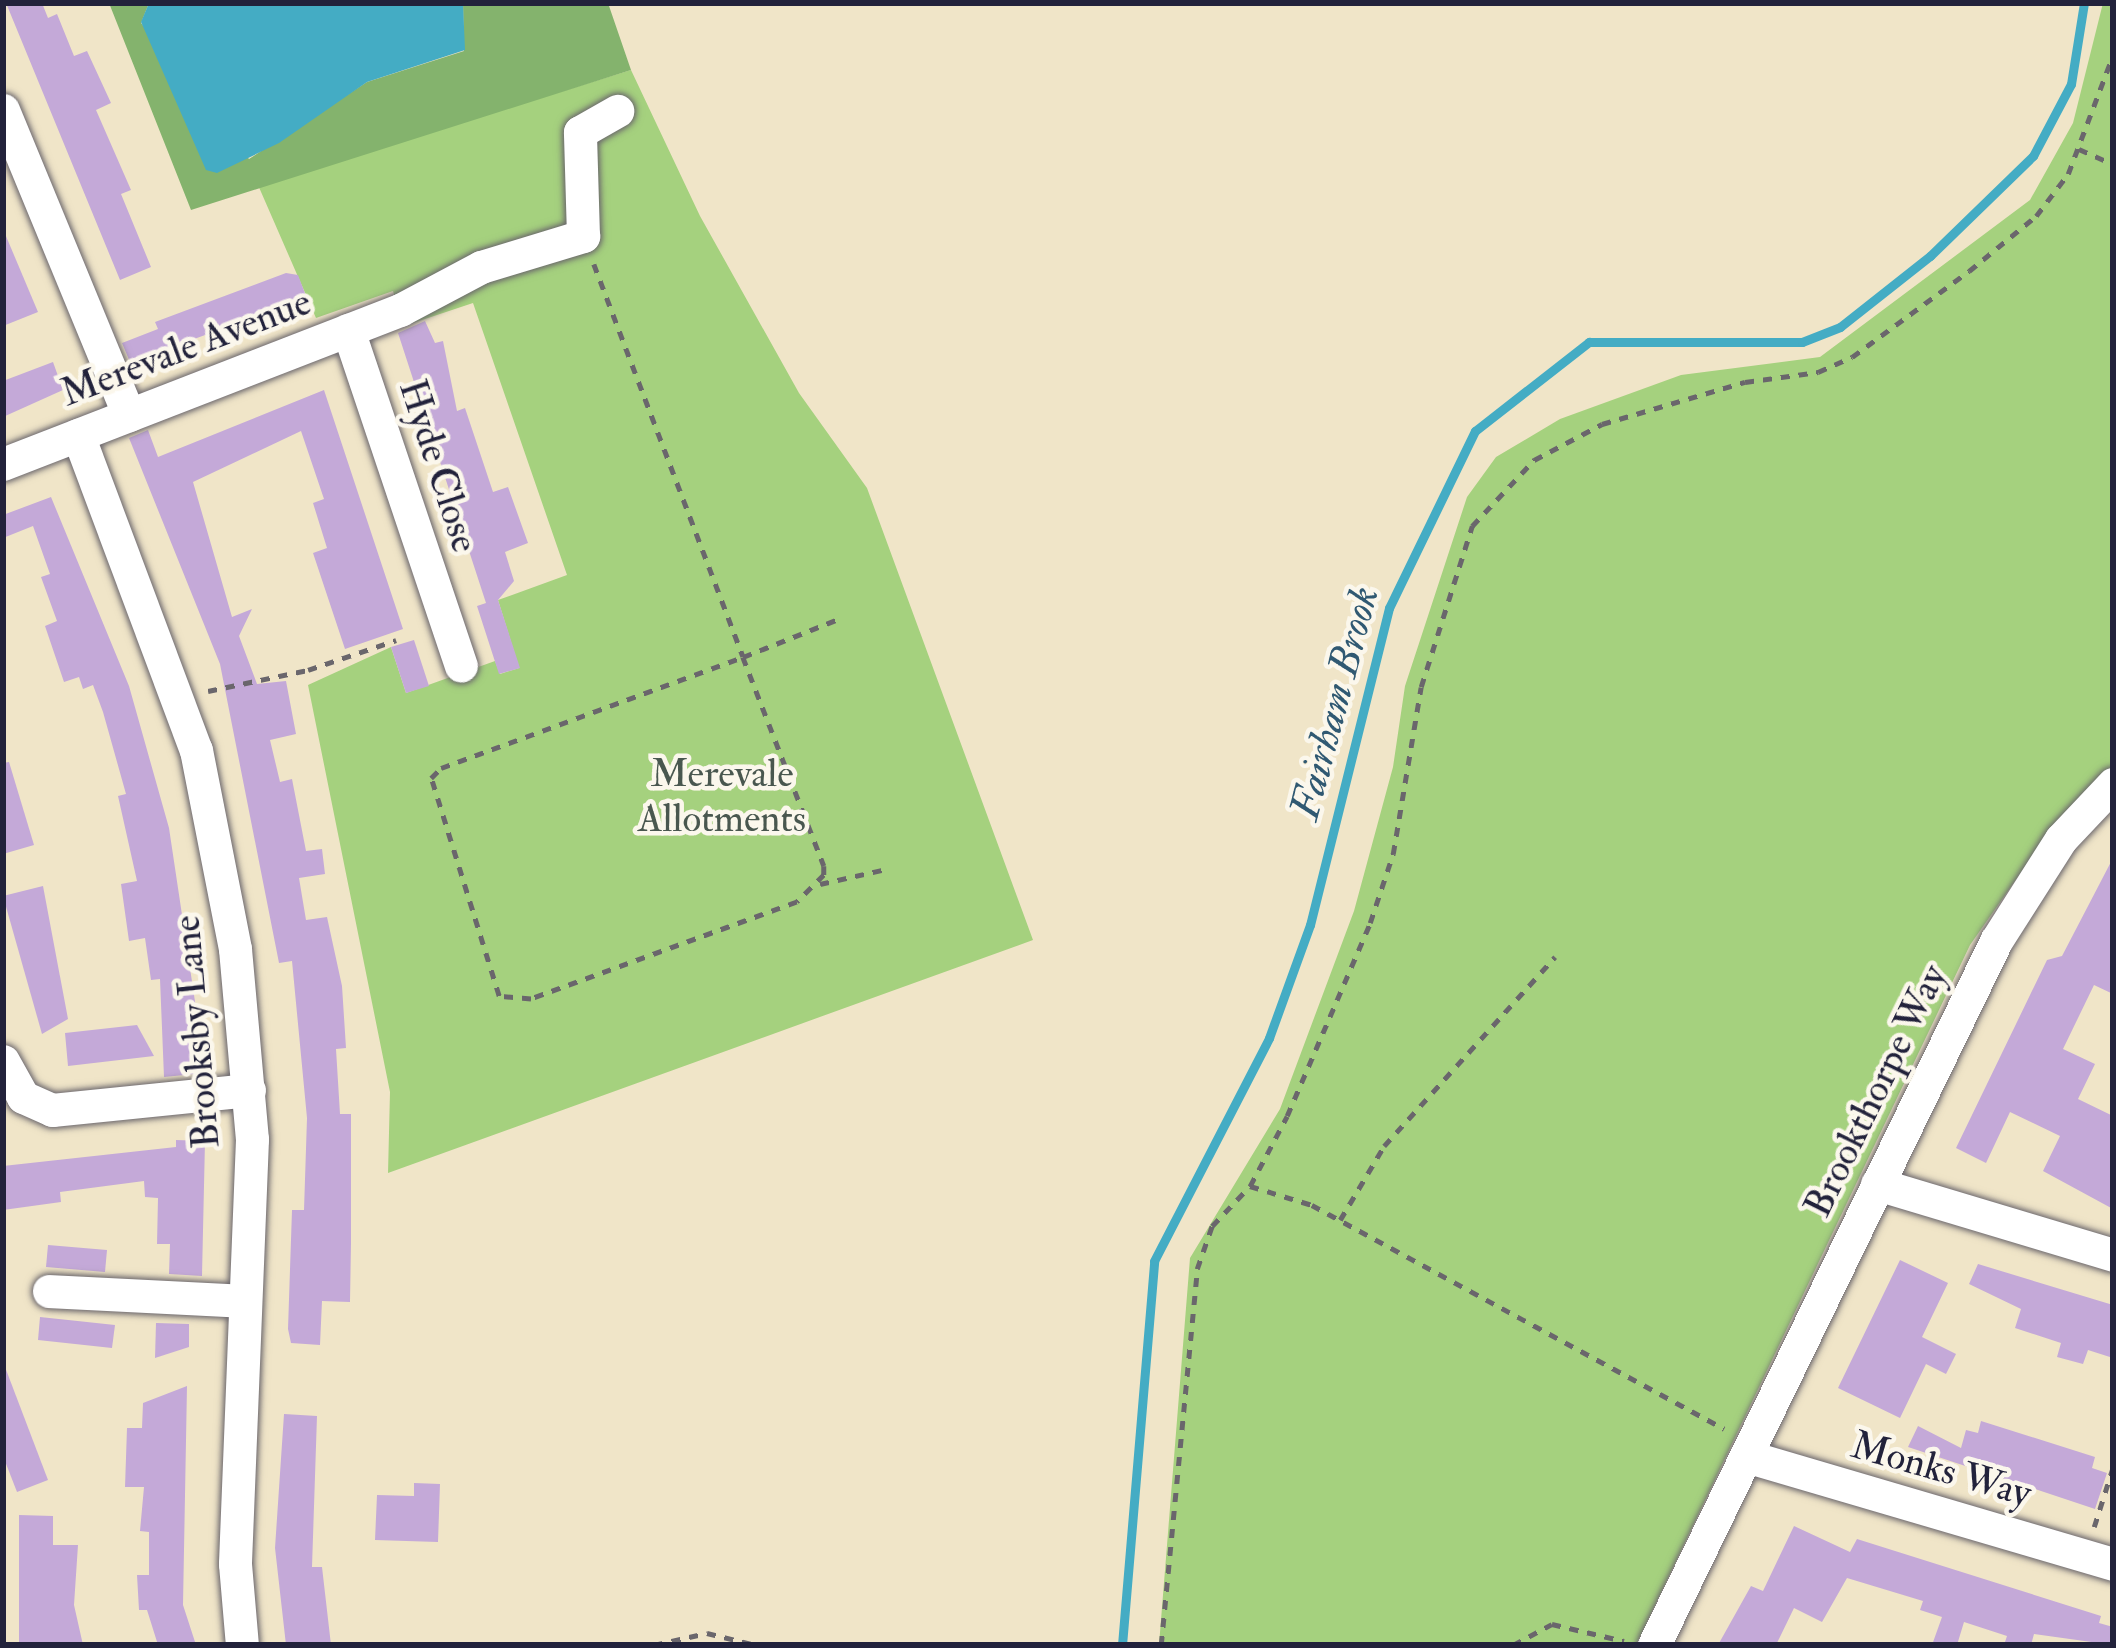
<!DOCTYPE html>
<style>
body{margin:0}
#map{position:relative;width:2116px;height:1648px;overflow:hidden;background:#f0e5c8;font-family:"IM FELL Double Pica",serif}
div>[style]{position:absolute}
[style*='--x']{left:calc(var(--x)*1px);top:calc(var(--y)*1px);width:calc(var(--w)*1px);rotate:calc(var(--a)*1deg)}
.green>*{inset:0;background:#a5d17e}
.forest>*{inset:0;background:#84b36d}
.water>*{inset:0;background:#44acc4}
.stream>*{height:9px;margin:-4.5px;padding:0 4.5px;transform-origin:4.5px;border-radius:4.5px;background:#44acc4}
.building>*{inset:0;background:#c4a9d8}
.path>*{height:4.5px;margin-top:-2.25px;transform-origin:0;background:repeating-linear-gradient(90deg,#6a666c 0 9px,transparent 0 18px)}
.roads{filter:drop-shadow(0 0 3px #6a666c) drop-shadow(0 0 3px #6a666c)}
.minor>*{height:33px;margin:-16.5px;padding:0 16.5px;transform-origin:16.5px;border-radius:16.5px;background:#fff}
span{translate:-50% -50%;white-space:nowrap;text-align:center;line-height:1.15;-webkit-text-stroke:9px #fbf7ec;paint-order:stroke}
.street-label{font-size:39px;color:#22223b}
.park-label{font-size:39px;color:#49574f}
.water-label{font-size:42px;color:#305972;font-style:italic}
.frame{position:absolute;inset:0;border:6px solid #22223b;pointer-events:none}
</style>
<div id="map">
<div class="green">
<div style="clip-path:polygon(2103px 3px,2113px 3px,2113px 767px,2050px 831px,1970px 945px,1636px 1645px,1159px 1645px,1190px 1258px,1280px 1109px,1354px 911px,1393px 767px,1405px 686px,1467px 497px,1496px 457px,1560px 419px,1681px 375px,1820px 357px,2030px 200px,2073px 123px)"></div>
<div style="clip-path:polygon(631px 70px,700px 216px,799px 393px,867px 488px,1033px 940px,388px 1173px,390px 1092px,308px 685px,391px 647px,406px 693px,495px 661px,500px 674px,519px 668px,498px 600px,567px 575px,473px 303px,404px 326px,393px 291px,316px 318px,258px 185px)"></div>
</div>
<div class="forest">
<div style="clip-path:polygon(109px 3px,149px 3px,141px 23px,249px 159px,367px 82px,464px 51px,463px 3px,608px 3px,631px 70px,191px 210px)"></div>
</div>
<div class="water">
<div style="clip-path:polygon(149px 3px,463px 3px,465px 50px,367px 82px,279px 143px,217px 173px,206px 170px,141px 22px)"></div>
</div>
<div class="stream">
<div style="--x:1122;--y:1645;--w:385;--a:-85.2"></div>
<div style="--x:1154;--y:1261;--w:251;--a:-62.7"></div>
<div style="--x:1269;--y:1038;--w:120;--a:-70.1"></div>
<div style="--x:1310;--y:925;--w:327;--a:-76"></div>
<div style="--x:1389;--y:608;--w:197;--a:-64.1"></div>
<div style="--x:1475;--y:431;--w:145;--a:-38"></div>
<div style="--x:1589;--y:342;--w:213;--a:0"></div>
<div style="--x:1802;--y:342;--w:41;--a:-21.5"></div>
<div style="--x:1840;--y:327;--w:115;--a:-38.3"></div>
<div style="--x:1930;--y:256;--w:144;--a:-44.2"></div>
<div style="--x:2033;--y:156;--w:81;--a:-62.2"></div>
<div style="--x:2071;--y:84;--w:82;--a:-80.9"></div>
</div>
<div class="building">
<div style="clip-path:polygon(6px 3px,42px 3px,48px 18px,57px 14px,74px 56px,87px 51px,111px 103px,96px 110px,131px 190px,121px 194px,151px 267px,120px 280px)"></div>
<div style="clip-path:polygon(3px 229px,38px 312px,3px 326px)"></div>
<div style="clip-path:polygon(286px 273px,298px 275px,306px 296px,297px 302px,130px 362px,122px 343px,158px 329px,155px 322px)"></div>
<div style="clip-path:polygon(425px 321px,435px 343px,443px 341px,457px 411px,465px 408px,493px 492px,508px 487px,528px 543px,505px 552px,514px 581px,498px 600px,520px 668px,499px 674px,477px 606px,486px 603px,398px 333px)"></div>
<div style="clip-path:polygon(53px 362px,63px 390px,3px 417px,3px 381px)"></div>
<div style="clip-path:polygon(324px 390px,403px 629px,345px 649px,313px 553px,327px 548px,313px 503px,324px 499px,301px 431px,193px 482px,232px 617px,252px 609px,239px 636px,257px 684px,286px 681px,296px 734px,270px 740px,280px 782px,292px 779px,306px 851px,322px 849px,325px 874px,299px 878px,306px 920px,327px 917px,342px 986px,346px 1048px,336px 1049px,340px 1114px,351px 1114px,351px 1243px,350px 1302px,322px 1301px,320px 1345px,291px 1343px,288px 1329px,292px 1210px,304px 1210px,307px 1118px,292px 961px,279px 963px,220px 664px,129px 438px,148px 430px,158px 457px)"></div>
<div style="clip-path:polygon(51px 497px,129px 686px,169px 828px,200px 1035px,191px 1036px,195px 1074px,164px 1077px,160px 979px,151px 980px,145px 938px,129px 941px,121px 884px,137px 881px,118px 796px,126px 794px,103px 712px,93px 685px,83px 689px,79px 677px,64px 682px,45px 626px,57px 621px,41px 577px,50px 574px,33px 526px,3px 538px,3px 515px)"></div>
<div style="clip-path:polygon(414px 640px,429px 686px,406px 693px,391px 647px)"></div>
<div style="clip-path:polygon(9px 762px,34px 845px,3px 854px,3px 763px)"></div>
<div style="clip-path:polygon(2113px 858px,2113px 994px,2094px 985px,2063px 1049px,2095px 1064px,2078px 1099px,2113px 1116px,2113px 1209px,2043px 1171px,2060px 1136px,2010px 1112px,1986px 1163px,1956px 1148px,2047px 960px,2062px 956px)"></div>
<div style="clip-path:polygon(43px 886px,68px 1019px,42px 1034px,3px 896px)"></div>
<div style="clip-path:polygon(137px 1025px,154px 1056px,68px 1066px,65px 1033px)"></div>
<div style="clip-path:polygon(176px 1140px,205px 1141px,202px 1276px,169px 1274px,170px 1244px,157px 1244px,158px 1198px,145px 1197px,144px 1181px,60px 1192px,61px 1202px,3px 1210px,3px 1166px,176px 1147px)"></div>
<div style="clip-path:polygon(48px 1245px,107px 1250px,105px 1272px,46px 1267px)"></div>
<div style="clip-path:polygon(1900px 1260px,1948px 1283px,1922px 1337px,1956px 1354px,1946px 1374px,1926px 1364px,1900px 1418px,1838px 1388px)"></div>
<div style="clip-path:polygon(1978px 1264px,2113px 1305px,2113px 1358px,2088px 1350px,2083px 1364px,2057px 1357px,2061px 1343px,2015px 1328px,2021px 1309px,1969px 1284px)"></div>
<div style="clip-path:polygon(40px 1317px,115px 1325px,112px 1348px,38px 1340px)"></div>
<div style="clip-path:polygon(156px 1323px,189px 1324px,189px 1347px,155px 1358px)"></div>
<div style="clip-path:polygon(5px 1367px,48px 1480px,17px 1492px,3px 1456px)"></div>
<div style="clip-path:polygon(187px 1386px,183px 1605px,196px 1645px,158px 1645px,147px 1610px,139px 1610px,137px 1575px,149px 1575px,149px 1532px,140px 1531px,144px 1487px,125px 1487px,127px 1428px,142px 1428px,143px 1403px)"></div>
<div style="clip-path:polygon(284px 1414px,317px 1416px,312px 1567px,322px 1567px,331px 1645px,286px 1645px,275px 1548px)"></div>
<div style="clip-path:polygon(1981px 1421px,2095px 1457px,2092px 1468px,2107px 1473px,2095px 1509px,1908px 1447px,1918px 1426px,1961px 1448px,1966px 1430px,1978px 1433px)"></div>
<div style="clip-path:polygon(414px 1483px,440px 1484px,438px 1542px,375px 1540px,377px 1495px,414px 1496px)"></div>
<div style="clip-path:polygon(19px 1515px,53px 1516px,53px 1545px,78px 1545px,74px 1605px,83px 1645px,19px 1645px)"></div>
<div style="clip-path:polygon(1794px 1526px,1850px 1552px,1857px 1539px,2101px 1616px,2099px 1623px,2113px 1627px,2113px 1645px,2034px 1634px,2031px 1645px,2004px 1645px,2007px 1636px,1964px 1622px,1957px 1645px,1932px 1645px,1942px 1617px,1920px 1610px,1923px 1601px,1847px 1578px,1822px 1622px,1794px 1608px,1776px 1645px,1718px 1645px,1751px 1586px,1763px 1591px)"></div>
</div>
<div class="path">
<div style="--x:2079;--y:149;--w:37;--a:24"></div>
<div style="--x:594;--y:264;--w:420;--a:69.2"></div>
<div style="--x:743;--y:657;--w:224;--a:68.8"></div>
<div style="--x:824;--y:866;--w:9;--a:90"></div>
<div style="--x:824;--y:875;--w:38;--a:135"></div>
<div style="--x:797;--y:902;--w:283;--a:160"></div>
<div style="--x:531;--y:999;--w:32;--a:-175"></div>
<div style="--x:499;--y:996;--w:228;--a:-107.3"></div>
<div style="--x:431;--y:778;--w:14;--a:-45"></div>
<div style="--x:441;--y:768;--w:322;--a:-20.2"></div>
<div style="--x:743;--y:657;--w:105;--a:-21.7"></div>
<div style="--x:208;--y:691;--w:102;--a:-11.9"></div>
<div style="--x:308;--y:670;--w:93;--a:-18.8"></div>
<div style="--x:820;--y:884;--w:64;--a:-12.7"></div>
<div style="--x:1250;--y:1186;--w:65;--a:17"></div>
<div style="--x:1312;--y:1205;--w:469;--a:28.5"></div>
<div style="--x:1340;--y:1220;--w:86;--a:-59.3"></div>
<div style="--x:1384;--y:1146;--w:255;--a:-47.9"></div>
<div style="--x:2094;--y:1527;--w:63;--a:-72.4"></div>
<div style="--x:654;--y:1645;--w:54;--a:-12.8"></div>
<div style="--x:707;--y:1633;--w:50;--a:13.8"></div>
<div style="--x:673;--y:1645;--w:59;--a:0"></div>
<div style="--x:1161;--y:1645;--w:378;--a:-84.5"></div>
<div style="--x:1197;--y:1269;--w:46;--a:-70.8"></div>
<div style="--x:1212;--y:1226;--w:55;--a:-46.5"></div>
<div style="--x:1250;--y:1186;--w:79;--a:-62.1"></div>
<div style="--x:1287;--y:1116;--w:210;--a:-66.7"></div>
<div style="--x:1370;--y:923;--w:73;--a:-71.6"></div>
<div style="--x:1393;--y:854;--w:169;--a:-80.5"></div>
<div style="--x:1421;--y:687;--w:169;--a:-72.4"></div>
<div style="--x:1472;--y:526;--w:91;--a:-46.8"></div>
<div style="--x:1534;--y:460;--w:77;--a:-27.9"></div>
<div style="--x:1602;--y:424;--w:149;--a:-16.4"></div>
<div style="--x:1745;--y:382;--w:74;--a:-7.8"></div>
<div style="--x:1818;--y:372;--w:37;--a:-24"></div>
<div style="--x:1852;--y:357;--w:145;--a:-36.3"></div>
<div style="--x:1969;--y:271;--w:87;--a:-39.4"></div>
<div style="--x:2036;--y:216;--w:53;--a:-52.7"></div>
<div style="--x:2068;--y:174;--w:127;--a:-69.3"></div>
<div style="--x:1513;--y:1645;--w:44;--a:-28.3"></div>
<div style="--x:1552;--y:1624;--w:74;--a:13.3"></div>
</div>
<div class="roads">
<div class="minor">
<div style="--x:3;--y:110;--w:330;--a:67.6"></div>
<div style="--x:348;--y:330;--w:354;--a:71.4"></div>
<div style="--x:78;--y:435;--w:336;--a:69.5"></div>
<div style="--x:196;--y:750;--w:203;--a:78.9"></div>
<div style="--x:235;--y:949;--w:191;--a:84.9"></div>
<div style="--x:252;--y:1139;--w:425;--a:92.3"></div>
<div style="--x:235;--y:1564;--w:81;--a:85.1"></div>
<div style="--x:3;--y:464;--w:426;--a:-21.2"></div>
<div style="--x:400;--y:310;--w:92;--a:-28"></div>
<div style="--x:481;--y:267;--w:107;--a:-16.9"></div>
<div style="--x:583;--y:236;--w:104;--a:-91.7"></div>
<div style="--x:580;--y:132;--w:43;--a:-29.6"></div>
<div style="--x:3;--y:1061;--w:41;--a:60.9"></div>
<div style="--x:23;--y:1097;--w:32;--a:24"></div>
<div style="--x:52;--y:1110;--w:198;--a:-5.8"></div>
<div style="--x:1877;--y:1184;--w:246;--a:16.7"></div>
<div style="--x:49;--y:1291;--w:196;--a:2.9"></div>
<div style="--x:1746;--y:1456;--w:383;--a:16.4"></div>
<div style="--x:1654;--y:1645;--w:783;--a:-64.09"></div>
<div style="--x:1996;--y:941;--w:121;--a:-57.5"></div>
<div style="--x:2061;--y:839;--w:76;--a:-46.6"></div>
</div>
</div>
<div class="street-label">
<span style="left:186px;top:348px;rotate:-21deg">Merevale Avenue</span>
<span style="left:438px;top:466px;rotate:72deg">Hyde Close</span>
<span style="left:197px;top:1032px;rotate:-95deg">Brooksby Lane</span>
<span style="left:1876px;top:1091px;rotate:-64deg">Brookthorpe Way</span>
<span style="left:1941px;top:1470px;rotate:16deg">Monks Way</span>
</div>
<div class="park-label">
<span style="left:722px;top:797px">Merevale<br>Allotments</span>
</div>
<div class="water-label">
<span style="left:1335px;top:703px;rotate:-75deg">Fairham Brook</span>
</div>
<div class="frame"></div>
</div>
